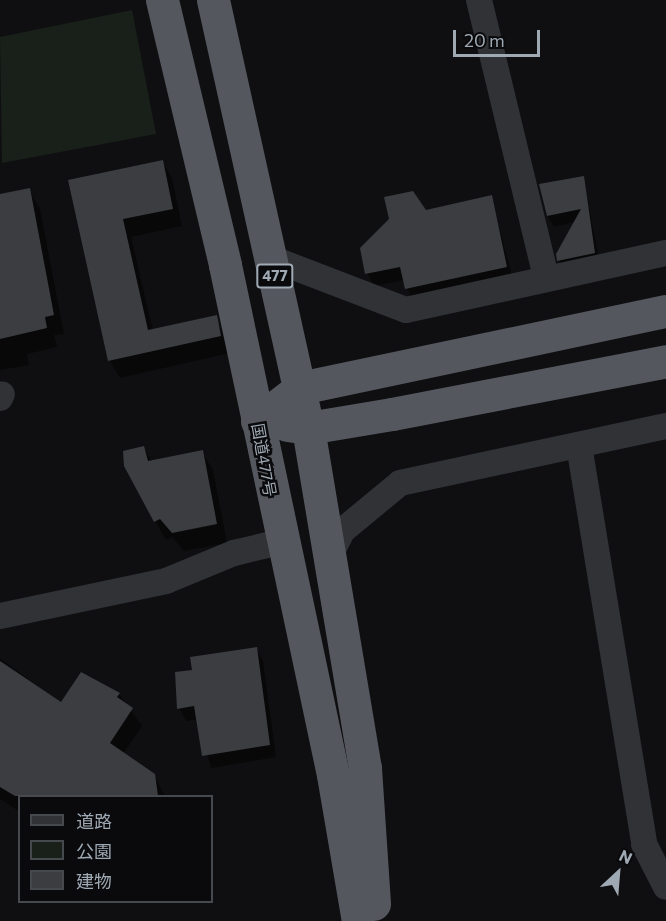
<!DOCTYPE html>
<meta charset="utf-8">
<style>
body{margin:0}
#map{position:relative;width:666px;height:921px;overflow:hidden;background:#0f0f11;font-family:Commissioner,"Noto Sans JP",sans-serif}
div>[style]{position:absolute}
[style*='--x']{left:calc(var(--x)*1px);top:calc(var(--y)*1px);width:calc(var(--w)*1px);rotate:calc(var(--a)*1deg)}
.green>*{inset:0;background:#192019}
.shadow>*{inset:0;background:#0007}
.building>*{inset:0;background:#3b3d41}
.minor>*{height:26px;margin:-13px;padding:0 13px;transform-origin:13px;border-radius:13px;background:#303236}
.trunk>*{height:33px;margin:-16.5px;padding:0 16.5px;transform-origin:16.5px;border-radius:16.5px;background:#54585e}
span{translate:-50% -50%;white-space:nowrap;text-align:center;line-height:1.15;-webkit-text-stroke:5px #0a0a0c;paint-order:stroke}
.shield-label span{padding:2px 4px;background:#0a0a0c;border:2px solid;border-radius:4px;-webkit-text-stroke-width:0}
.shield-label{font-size:15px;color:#9fa9b3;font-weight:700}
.street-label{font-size:16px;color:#9fa9b3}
.legend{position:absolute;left:18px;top:795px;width:195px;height:108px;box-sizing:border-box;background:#0a0a0c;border:2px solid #464a4f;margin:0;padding:8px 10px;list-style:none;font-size:18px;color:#9fa9b3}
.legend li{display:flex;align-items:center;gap:12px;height:30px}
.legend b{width:30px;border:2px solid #464a4f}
.north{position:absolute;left:588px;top:843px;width:60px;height:60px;-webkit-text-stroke:4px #0a0a0c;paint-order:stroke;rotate:26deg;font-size:16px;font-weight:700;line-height:24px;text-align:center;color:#9fa9b3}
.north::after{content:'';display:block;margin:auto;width:21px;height:27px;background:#9fa9b3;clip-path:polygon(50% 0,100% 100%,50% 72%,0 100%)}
.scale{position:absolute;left:453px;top:30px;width:87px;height:27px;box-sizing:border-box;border:3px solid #9fa9b3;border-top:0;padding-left:8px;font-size:18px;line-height:21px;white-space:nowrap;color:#9fa9b3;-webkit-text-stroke:4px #0a0a0c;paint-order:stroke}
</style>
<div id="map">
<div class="green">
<div style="clip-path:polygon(132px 10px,156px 134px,2px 163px,0 37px)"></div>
</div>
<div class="shadow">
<div style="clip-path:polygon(162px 161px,172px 178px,182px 226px,131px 237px,153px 331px,216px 317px,230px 353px,120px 378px,110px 361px,69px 181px)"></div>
<div style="clip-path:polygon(583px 177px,600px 264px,565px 272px,557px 254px,575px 222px,554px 227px,548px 216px)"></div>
<div style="clip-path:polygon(29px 190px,40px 209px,64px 334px,54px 335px,57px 347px,27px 354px,29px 365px,0 370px,0 196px)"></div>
<div style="clip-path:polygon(491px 197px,513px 279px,413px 301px,404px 280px,374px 286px,367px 273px,425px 211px)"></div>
<div style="clip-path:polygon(144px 448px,152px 462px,202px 452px,213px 470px,227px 543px,184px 551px,172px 537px,166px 540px,155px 521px)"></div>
<div style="clip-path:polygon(256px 648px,263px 661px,276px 757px,211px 768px,198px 719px,186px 721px,179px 708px,193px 671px)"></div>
<div style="clip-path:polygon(0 658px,61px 704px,119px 694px,142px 726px,123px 754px,154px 775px,165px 796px,20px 796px,20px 812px,0 799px)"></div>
</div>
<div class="building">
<div style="clip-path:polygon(163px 160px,173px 209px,123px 219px,148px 330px,217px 315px,221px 336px,108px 361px,68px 180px)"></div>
<div style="clip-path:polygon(584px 176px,595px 253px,557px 261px,556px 254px,581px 209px,547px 216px,539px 184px)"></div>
<div style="clip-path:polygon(30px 188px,54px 315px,45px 317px,47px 328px,0 339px,0 194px)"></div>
<div style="clip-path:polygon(413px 191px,426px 210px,492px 195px,507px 267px,405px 289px,400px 267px,365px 274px,360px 248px,389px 219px,384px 197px)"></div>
<div style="clip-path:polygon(144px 446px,148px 461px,203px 450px,217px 524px,172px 533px,160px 519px,154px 522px,124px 466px,123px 451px)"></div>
<div style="clip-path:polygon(257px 647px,270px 745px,202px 756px,194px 706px,177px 709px,175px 672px,192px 670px,190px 657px)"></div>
<div style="clip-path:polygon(0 661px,61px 702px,81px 672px,120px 693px,117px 697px,133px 708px,110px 743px,155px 774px,158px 796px,15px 796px,0 787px)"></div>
</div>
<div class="minor">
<div style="--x:479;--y:0;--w:286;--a:76.4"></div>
<div style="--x:273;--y:259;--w:142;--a:21"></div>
<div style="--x:406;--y:310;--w:266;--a:-12.4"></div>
<div style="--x:0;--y:398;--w:4;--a:-63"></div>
<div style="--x:579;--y:445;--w:404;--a:80.7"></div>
<div style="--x:644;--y:844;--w:48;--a:62.9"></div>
<div style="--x:328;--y:559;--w:31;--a:-63"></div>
<div style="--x:342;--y:531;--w:75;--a:-39.6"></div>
<div style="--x:400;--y:483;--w:272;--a:-12.1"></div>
<div style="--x:0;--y:616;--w:170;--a:-11.9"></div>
<div style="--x:166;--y:581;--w:74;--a:-22.4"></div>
<div style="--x:234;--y:553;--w:47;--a:-13.4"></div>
</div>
<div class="trunk">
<div style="--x:162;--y:0;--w:272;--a:76.6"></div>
<div style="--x:225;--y:265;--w:521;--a:78.04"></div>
<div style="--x:333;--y:775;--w:148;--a:80.3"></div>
<div style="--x:213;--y:0;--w:438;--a:77.5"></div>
<div style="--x:308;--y:428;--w:345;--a:80.5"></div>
<div style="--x:365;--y:768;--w:136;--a:86.2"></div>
<div style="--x:257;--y:421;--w:54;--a:-37.5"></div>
<div style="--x:300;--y:388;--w:374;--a:-11.9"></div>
<div style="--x:287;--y:425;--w:21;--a:8"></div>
<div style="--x:308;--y:428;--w:85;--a:-9.5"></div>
<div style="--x:392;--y:414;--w:279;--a:-10.9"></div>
</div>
<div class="shield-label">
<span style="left:275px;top:276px">477</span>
</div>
<div class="street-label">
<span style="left:264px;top:460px;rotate:80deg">国道477号</span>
</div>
<ul class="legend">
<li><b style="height:8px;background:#303236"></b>道路</li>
<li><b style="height:16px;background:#192019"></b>公園</li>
<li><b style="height:16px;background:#3b3d41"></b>建物</li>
</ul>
<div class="north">N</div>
<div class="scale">20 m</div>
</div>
